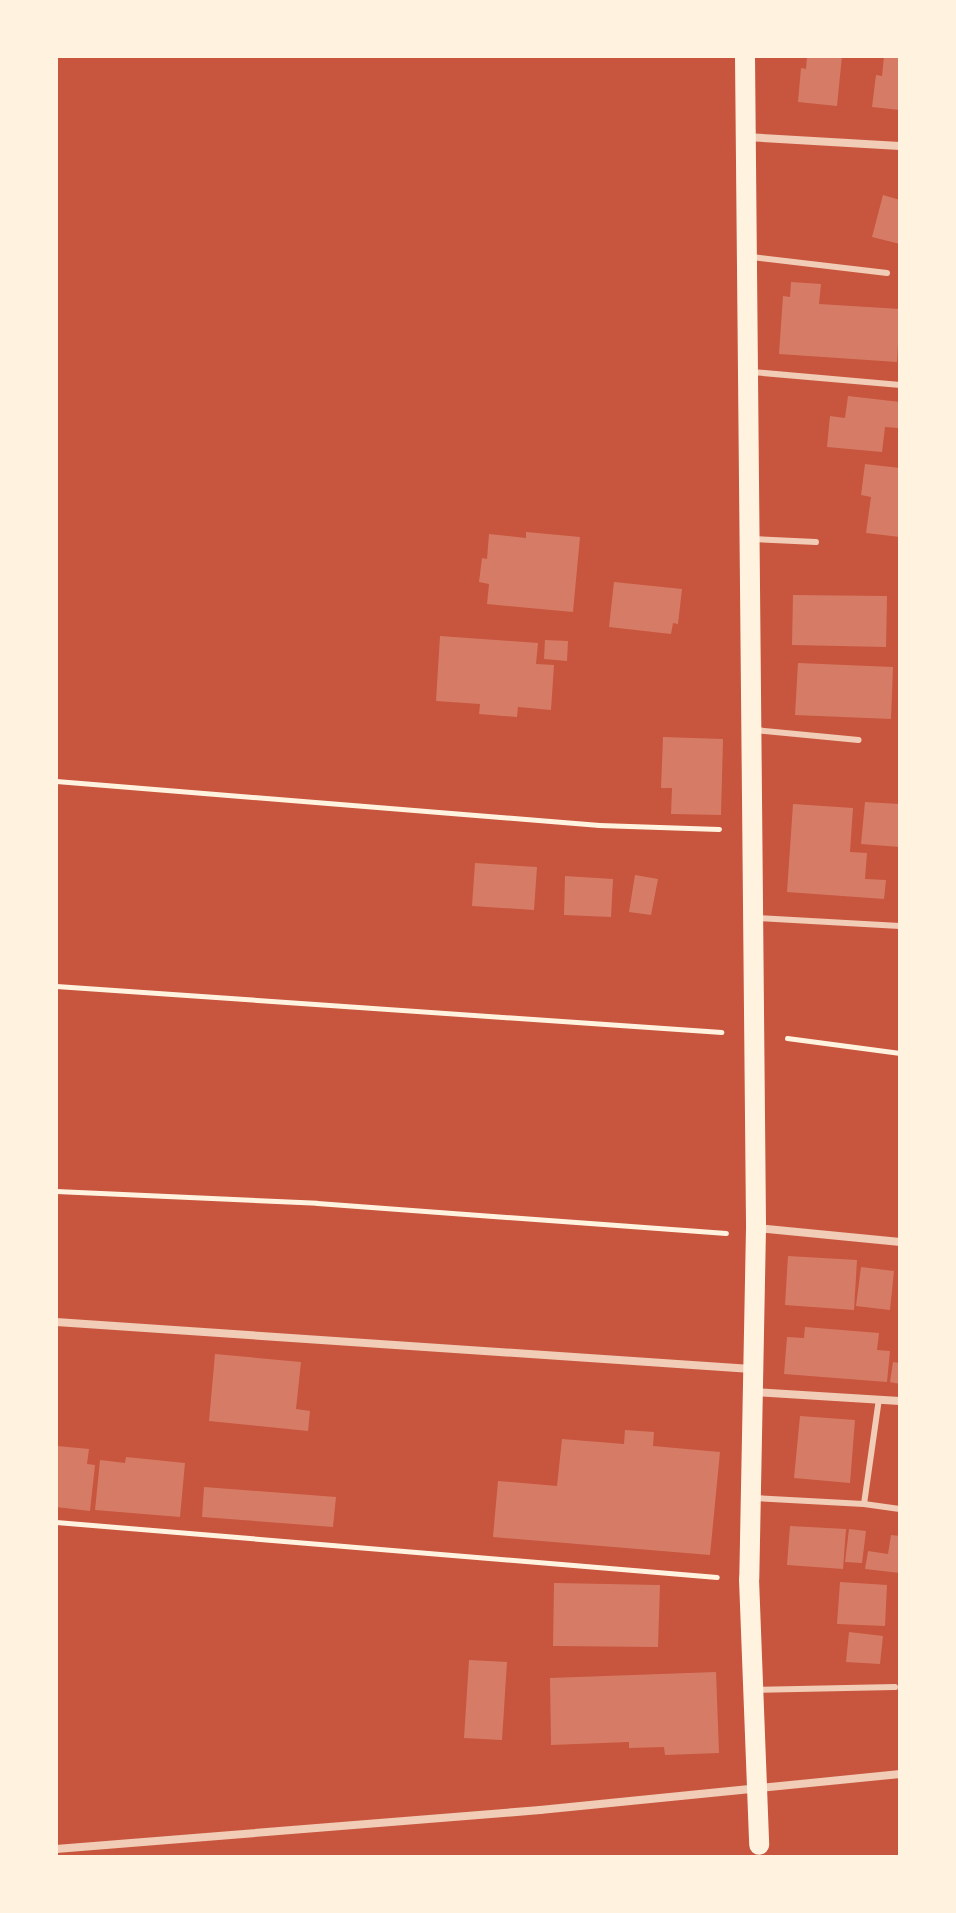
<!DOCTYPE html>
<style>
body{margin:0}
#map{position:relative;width:956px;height:1913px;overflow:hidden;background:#c8553d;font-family:Figtree,sans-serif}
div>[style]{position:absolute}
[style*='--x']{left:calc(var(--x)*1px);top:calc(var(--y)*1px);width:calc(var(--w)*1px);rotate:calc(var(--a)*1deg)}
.building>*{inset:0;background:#d67c66}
.path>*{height:5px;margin:-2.5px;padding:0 2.5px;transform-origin:2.5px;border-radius:2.5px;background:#fff3e0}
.service>*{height:6px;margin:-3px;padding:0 3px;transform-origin:3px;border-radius:3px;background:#f1ccb7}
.minor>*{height:8px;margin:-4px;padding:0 4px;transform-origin:4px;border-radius:4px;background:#f1ccb7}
.primary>*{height:20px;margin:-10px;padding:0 10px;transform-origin:10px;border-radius:10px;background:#fff3e0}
span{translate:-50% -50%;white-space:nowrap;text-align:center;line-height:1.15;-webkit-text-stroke:6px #fff3e0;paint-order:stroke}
.frame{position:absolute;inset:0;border:58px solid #fff3e0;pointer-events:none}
</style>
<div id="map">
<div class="building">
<div style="clip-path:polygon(807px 56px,842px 56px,837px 106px,798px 102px,801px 68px,806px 69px)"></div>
<div style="clip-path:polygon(884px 56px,900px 56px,900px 110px,872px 107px,876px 75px,882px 76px)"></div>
<div style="clip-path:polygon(883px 195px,900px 200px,900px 244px,872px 237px)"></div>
<div style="clip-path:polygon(791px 282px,821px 284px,819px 304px,900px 309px,897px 362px,779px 354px,783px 296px,790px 297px)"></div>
<div style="clip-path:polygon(848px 396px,900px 402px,898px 428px,885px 427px,882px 452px,827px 447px,830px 416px,845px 418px)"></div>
<div style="clip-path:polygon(865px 464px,900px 468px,900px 537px,866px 533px,871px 497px,861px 495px)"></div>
<div style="clip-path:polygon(526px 532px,580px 537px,573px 612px,487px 604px,489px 584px,479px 582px,482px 558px,487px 559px,489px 534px,526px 538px)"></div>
<div style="clip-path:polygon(614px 582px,682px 589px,678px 624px,673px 623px,671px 634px,609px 627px)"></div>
<div style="clip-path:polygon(793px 595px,887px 596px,886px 647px,792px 645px)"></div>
<div style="clip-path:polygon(440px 636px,538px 643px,536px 664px,554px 665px,551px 710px,518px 707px,517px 717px,479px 714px,480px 704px,436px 701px)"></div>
<div style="clip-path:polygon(545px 640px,568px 641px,567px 661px,544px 659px)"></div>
<div style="clip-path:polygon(798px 663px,893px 667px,891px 719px,795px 715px)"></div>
<div style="clip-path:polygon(663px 737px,723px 739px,721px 815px,671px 814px,672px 788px,661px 788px)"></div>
<div style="clip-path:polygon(865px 802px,900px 804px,900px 847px,861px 844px)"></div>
<div style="clip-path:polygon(793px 804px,853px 808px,850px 852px,867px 853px,865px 879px,886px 880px,884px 899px,787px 892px)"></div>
<div style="clip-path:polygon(475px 863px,537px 867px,534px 910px,472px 906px)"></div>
<div style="clip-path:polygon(635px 875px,658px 879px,651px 915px,629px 912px)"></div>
<div style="clip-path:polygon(565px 876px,613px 879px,611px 917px,564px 915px)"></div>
<div style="clip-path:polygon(788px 1256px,857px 1260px,854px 1310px,785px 1305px)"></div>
<div style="clip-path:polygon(861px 1267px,894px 1271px,890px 1310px,856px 1306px)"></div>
<div style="clip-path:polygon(805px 1327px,879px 1333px,877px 1350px,890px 1351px,887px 1382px,784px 1374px,787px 1337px,804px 1338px)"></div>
<div style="clip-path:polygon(215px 1354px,301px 1362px,296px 1409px,310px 1411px,308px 1431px,209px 1421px)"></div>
<div style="clip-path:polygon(893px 1362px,900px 1363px,900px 1384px,890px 1382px)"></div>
<div style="clip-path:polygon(800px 1416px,855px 1420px,850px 1483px,794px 1478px)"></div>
<div style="clip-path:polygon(625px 1430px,654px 1432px,653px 1446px,720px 1452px,710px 1555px,493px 1537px,498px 1481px,557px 1486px,562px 1439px,624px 1444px)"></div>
<div style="clip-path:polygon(57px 1446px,89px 1449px,87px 1464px,95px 1465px,90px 1511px,56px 1507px)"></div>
<div style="clip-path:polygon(126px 1457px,185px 1463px,180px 1517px,95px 1510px,100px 1460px,125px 1463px)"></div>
<div style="clip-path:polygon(204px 1487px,336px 1497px,333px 1527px,202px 1517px)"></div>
<div style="clip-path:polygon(790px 1526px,846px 1529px,843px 1569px,787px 1565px)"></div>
<div style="clip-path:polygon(849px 1529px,866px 1531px,862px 1563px,845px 1562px)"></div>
<div style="clip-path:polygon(891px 1535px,900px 1536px,900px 1573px,865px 1569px,868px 1551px,888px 1554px)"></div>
<div style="clip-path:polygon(840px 1582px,887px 1585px,885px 1626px,837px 1624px)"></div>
<div style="clip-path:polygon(554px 1583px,660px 1585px,658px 1647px,553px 1646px)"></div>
<div style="clip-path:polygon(849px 1632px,883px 1636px,880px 1664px,846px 1662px)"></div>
<div style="clip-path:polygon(469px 1660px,507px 1662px,502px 1740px,464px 1738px)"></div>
<div style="clip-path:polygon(716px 1672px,719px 1753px,665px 1755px,664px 1747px,629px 1748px,629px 1742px,551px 1745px,550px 1678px)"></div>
</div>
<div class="path">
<div style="--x:56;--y:781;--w:545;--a:4.63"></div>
<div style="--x:599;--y:825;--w:120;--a:1.9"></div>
<div style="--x:56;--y:986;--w:667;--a:3.96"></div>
<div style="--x:787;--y:1038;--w:114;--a:7.6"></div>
<div style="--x:56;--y:1191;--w:261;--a:2.6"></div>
<div style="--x:317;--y:1203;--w:410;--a:4.2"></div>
<div style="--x:56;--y:1522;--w:663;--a:4.76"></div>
</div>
<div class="service">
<div style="--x:752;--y:257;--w:136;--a:6.8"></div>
<div style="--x:752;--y:372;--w:149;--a:5"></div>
<div style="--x:752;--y:539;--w:64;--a:2.7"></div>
<div style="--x:755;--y:730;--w:104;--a:5.5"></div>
<div style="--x:756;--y:918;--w:144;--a:3.2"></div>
<div style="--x:754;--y:1498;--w:110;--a:3.1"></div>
<div style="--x:864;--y:1504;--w:106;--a:-81.9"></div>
<div style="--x:864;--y:1504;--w:36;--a:8"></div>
<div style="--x:755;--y:1690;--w:140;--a:-1.2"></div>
</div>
<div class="minor">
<div style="--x:745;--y:137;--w:155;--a:3.3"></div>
<div style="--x:757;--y:1228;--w:144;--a:5.6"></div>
<div style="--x:56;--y:1322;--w:697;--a:3.87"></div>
<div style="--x:752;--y:1392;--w:148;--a:3.5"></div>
<div style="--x:56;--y:1849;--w:486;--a:-4.6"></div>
<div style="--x:540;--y:1810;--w:362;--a:-5.7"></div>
</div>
<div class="primary">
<div style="--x:745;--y:56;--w:1172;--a:89.46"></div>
<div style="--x:756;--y:1228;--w:351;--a:91.1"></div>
<div style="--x:749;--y:1579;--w:266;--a:87.8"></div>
</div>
<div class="frame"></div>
</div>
